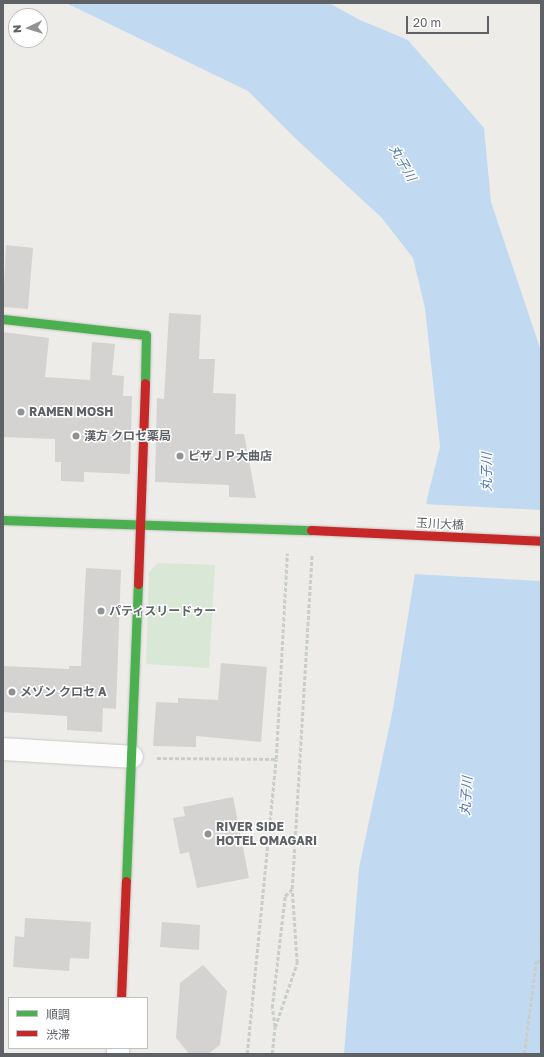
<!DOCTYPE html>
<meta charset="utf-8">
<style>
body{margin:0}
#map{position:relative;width:544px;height:1057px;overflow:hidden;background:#edece8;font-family:"Golos Text","Noto Sans JP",sans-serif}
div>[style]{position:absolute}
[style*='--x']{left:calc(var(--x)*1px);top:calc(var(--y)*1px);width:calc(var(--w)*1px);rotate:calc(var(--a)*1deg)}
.green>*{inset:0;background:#d8e7d6}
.water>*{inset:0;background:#c2daf1}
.pier>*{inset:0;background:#edece8}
.building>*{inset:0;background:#d4d3d1}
.path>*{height:2.5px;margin-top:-1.25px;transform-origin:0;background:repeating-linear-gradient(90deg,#cacecb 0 4px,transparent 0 6px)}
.roads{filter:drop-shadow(0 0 1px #c8c8c8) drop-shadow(0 0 1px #c8c8c8)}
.street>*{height:22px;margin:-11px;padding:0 11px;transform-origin:11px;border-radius:11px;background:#fcfcfc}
.fast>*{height:9px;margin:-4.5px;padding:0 4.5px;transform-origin:4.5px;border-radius:4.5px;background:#4caf50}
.jam>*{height:9px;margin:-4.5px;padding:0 4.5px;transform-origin:4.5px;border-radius:4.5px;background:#c62828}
.dots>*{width:11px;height:11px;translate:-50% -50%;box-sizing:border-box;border:2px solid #fff;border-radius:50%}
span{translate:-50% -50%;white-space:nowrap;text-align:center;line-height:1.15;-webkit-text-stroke:3px #fff;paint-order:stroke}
.poi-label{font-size:12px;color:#5e6165;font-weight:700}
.left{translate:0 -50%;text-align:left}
.street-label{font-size:12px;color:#5e6165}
.water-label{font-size:13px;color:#5278ae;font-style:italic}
.frame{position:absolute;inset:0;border:4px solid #5e6165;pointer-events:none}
.legend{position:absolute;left:8px;top:997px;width:140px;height:52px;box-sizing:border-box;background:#fff;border:1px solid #bfc0c1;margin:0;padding:5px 7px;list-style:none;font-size:12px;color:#5e6165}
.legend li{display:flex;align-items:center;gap:8px;height:20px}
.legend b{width:20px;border:1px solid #bfc0c1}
.north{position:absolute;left:8px;top:8px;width:40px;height:40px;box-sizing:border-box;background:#fff;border:1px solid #bfc0c1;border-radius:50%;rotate:266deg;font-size:11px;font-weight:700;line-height:16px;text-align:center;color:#5e6165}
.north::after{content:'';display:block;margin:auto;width:14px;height:18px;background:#909293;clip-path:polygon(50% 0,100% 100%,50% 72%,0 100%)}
.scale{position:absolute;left:406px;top:16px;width:83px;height:18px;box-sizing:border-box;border:2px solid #5e6165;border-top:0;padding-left:5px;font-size:12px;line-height:14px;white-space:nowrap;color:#5e6165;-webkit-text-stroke:3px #fff;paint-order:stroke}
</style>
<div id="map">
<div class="green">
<div style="clip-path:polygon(158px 563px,215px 565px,209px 668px,146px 664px,149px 572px)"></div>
</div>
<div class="water">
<div style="clip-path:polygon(66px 3px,329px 3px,360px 20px,408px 40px,484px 128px,491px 202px,541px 351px,541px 1054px,344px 1054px,359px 868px,393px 709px,427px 499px,440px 447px,425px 308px,413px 258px,381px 217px,296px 139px,248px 91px)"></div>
</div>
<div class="pier">
<div style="clip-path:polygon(424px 504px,541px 510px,541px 581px,412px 574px)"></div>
</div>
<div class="building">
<div style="clip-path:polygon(6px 245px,33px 248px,28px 309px,3px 307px)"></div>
<div style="clip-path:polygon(169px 313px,201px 315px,199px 359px,215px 359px,213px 393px,236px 394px,235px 434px,244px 434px,256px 498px,229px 497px,229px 485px,155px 482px,157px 398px,164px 399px)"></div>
<div style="clip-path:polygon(3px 332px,49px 338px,45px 377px,90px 380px,92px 342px,115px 344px,112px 375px,124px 376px,123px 396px,132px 396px,130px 474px,84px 472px,84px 482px,61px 481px,61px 462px,55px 462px,55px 439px,3px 437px)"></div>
<div style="clip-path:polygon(86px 568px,121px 570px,116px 709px,103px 708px,102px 732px,67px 730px,67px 716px,3px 712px,3px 666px,69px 669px,69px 666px,81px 666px)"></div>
<div style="clip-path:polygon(221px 663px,267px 667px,261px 742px,196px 736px,196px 747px,153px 746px,156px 702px,178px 703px,178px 698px,218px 700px)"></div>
<div style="clip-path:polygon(233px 797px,249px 878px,197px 888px,189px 852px,180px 854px,173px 818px,185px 816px,183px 807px)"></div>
<div style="clip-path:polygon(25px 918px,91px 922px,89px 959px,70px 958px,69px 971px,13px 967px,15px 936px,24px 937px)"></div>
<div style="clip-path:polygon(162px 922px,200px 925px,199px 950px,160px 947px)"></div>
<div style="clip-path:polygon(203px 965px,227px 991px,220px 1045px,208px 1054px,189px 1054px,176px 1038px,180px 983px)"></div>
</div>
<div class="path">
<div style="--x:157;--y:758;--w:119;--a:0.5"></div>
<div style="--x:541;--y:936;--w:10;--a:90"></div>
<div style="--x:275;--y:1027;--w:68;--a:-71"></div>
<div style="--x:297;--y:963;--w:73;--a:-93.9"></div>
<div style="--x:247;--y:1054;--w:296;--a:-84.4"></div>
<div style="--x:276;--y:759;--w:206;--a:-86.9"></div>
<div style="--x:272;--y:1054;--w:27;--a:-84"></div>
<div style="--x:275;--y:1027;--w:19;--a:-99"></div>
<div style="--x:272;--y:1008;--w:113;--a:-83.4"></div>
<div style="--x:285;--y:896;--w:10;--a:-45"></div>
<div style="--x:292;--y:889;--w:335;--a:-86.6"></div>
<div style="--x:524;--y:1054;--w:93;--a:-82.6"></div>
<div style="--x:536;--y:962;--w:5;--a:-22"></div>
</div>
<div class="roads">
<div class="street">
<div style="--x:3;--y:749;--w:129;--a:3.5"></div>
<div style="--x:118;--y:1054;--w:6;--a:-90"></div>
</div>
<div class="fast">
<div style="--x:3;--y:319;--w:144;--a:6.4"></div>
<div style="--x:146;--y:335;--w:48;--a:91.2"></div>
<div style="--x:3;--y:520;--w:308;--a:1.9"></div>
<div style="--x:126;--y:881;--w:297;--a:-87.7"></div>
</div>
<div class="jam">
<div style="--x:311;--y:530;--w:230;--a:2.7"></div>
<div style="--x:138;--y:584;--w:201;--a:-88"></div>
<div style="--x:121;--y:998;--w:117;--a:-87.6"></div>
</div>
</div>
<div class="dots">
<div style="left:21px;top:412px;background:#909293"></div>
<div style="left:76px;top:436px;background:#909293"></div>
<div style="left:180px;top:456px;background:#909293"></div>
<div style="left:101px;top:611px;background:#909293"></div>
<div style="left:12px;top:692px;background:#909293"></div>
<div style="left:208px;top:834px;background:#909293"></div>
</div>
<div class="poi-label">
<span class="left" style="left:29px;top:412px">RAMEN MOSH</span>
<span class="left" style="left:84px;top:436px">漢方 クロセ薬局</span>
<span class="left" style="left:188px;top:456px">ピザＪＰ大曲店</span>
<span class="left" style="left:109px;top:611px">パティスリードゥー</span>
<span class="left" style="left:20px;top:692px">メゾン クロセ A</span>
<span class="left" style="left:216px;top:834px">RIVER SIDE<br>HOTEL OMAGARI</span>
</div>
<div class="street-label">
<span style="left:440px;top:524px;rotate:3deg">玉川大橋</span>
</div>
<div class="water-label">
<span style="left:403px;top:163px;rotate:60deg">丸子川</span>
<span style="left:486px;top:472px;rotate:-90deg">丸子川</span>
<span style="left:466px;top:796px;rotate:-86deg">丸子川</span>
</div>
<div class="frame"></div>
<ul class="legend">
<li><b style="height:5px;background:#4caf50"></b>順調</li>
<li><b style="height:5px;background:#c62828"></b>渋滞</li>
</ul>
<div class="north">N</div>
<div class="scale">20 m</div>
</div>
